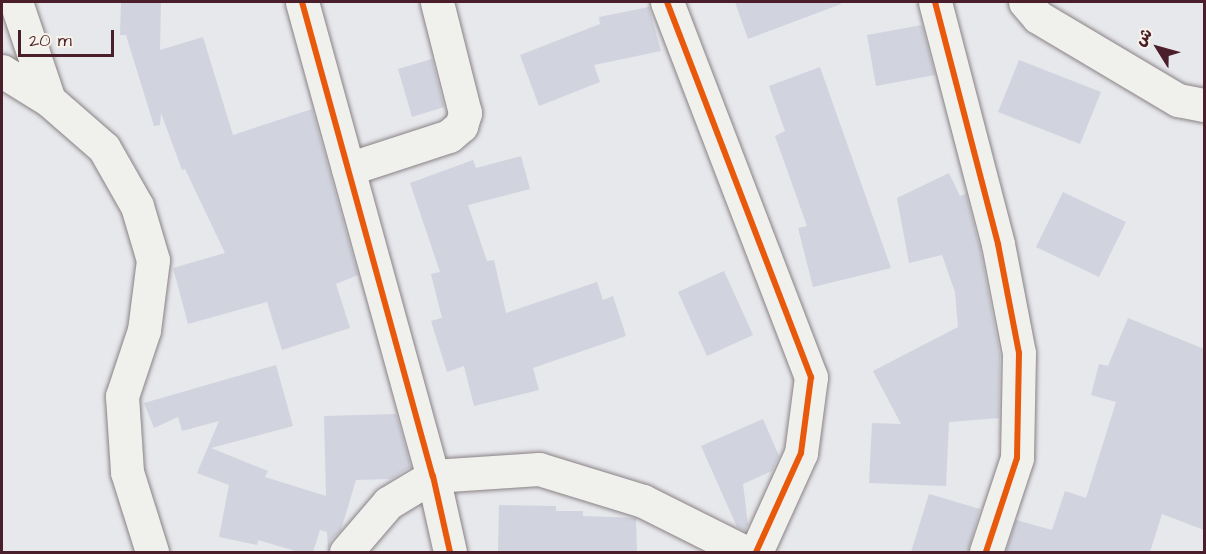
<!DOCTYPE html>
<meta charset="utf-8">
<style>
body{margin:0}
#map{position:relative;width:1206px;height:554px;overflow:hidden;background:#e7e8ec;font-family:"Architects Daughter","Playpen Sans Arabic",sans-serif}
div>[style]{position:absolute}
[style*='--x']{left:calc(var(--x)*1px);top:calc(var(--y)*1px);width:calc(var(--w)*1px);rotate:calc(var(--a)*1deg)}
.building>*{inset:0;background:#d1d3de}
.roads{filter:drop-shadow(0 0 2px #898185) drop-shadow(0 0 2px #898185)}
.street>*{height:33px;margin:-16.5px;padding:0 16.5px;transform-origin:16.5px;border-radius:16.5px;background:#f0f0ed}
.secondary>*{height:33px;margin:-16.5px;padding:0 16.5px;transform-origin:16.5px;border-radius:16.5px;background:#f0f0ed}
.cycleway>*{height:6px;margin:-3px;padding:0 3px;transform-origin:3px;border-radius:3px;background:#e8590c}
span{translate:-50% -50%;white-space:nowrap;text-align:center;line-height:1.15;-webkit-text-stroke:6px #f7f3e8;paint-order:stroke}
.frame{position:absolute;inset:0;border:3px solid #4a1f2b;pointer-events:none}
.north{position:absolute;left:1128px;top:18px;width:60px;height:60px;-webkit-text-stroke:4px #f7f3e8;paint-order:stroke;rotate:307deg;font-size:16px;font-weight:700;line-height:24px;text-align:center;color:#4a1f2b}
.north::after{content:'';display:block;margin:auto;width:21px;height:27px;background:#4a1f2b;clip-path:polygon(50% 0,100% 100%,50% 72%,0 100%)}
.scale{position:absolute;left:18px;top:30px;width:96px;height:27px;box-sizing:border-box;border:3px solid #4a1f2b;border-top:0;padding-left:8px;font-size:18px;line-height:21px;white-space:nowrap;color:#4a1f2b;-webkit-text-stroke:4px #f7f3e8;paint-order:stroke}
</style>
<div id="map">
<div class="building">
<div style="clip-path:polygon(121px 2px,161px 2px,160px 50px,203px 37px,233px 135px,312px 109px,358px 275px,336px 284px,350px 328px,282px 350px,267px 302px,188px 324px,173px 268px,225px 253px,185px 169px,182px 170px,161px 113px,160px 125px,154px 126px,126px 35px,120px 35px)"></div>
<div style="clip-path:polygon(735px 2px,840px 2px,841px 4px,748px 39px)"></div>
<div style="clip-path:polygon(649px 7px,661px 51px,594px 65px,600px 82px,539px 106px,520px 55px,600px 24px,599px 17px)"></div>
<div style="clip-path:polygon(922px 25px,935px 75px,876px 86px,867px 35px)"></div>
<div style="clip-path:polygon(432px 59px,444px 107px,412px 117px,398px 69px)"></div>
<div style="clip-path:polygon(1019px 60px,1101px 92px,1080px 144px,998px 112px)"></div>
<div style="clip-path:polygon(820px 67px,891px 268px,813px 287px,798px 228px,807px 226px,775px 136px,785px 131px,769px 86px)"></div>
<div style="clip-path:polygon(521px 156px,530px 189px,468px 205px,487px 261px,494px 260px,506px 313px,597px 282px,603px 300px,613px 296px,626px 336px,533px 368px,539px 390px,474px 406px,464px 366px,447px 372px,431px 321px,442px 318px,431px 274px,440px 272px,410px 183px,473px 160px,476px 168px)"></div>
<div style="clip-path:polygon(949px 173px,960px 196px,966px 194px,980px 248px,1000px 355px,999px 418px,949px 422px,946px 486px,869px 483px,872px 423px,901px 424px,873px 371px,958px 327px,955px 292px,942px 255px,909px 263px,897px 198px)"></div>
<div style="clip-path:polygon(1063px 192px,1126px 222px,1099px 277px,1036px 247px)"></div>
<div style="clip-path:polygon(724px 271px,753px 335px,707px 356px,678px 292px)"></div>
<div style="clip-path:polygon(1128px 318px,1204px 349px,1204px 530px,1162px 514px,1150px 552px,1006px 552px,1016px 520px,1052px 530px,1065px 491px,1086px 498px,1116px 402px,1091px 395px,1099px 364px,1108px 366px)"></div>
<div style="clip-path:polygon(276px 365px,293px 426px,211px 448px,268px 471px,265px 477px,326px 496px,324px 416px,396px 414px,411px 467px,391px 479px,356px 480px,341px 530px,331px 540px,328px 552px,327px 532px,320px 530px,313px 552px,299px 552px,258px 540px,257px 545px,219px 537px,229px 485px,197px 473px,219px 421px,182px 431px,178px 417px,154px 428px,144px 403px)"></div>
<div style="clip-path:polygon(763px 419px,779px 456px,772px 471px,743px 484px,748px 524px,745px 531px,737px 527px,701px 446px)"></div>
<div style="clip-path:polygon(929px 494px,980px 509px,968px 552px,911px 552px)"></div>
<div style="clip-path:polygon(499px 505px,556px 506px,556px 511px,583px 511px,583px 516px,636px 518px,637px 552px,498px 552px)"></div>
</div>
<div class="roads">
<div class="street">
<div style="--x:16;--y:2;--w:103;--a:71.4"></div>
<div style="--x:302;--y:2;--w:492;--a:74.6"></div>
<div style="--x:433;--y:476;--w:78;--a:77.4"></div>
<div style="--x:667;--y:2;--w:402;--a:69"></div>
<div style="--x:811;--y:377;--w:77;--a:97.5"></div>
<div style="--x:801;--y:453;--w:109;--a:114.4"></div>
<div style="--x:935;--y:2;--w:250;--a:75.4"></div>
<div style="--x:998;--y:244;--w:111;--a:79.1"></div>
<div style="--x:1019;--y:353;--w:105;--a:91.1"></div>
<div style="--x:1017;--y:458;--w:99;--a:108.3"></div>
<div style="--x:1025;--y:2;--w:20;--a:49"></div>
<div style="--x:1038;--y:17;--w:163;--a:30.7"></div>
<div style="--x:1178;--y:100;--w:26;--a:11"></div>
<div style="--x:348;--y:169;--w:106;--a:-18.1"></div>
<div style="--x:449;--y:136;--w:16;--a:-40"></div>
<div style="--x:461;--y:126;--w:14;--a:-73"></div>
<div style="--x:465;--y:113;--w:114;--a:-104.2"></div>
<div style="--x:346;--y:552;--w:65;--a:-49.4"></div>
<div style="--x:388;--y:503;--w:52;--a:-31"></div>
<div style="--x:433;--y:476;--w:106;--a:-3.8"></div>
<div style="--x:539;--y:469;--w:109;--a:17.1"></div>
<div style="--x:643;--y:501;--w:114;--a:26.6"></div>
</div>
<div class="secondary">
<div style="--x:2;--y:71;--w:55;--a:31.7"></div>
<div style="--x:49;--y:100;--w:73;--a:41.1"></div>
<div style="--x:104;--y:148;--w:67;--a:60.4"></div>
<div style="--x:137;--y:206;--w:56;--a:73.5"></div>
<div style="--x:153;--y:260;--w:71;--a:97.3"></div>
<div style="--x:144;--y:330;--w:70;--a:108.4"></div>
<div style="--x:122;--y:396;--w:76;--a:86.2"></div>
<div style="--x:127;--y:472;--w:84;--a:72.6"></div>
</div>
</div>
<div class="cycleway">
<div style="--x:302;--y:2;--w:492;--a:74.6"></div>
<div style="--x:433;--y:476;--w:78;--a:77.4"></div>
<div style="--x:667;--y:2;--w:402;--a:69"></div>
<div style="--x:811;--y:377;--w:77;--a:97.5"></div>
<div style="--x:801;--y:453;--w:109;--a:114.4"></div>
<div style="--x:935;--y:2;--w:250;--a:75.4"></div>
<div style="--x:998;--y:244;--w:111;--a:79.1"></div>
<div style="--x:1019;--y:353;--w:105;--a:91.1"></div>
<div style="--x:1017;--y:458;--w:99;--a:108.3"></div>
</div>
<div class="frame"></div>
<div class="north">ش</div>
<div class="scale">20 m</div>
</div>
